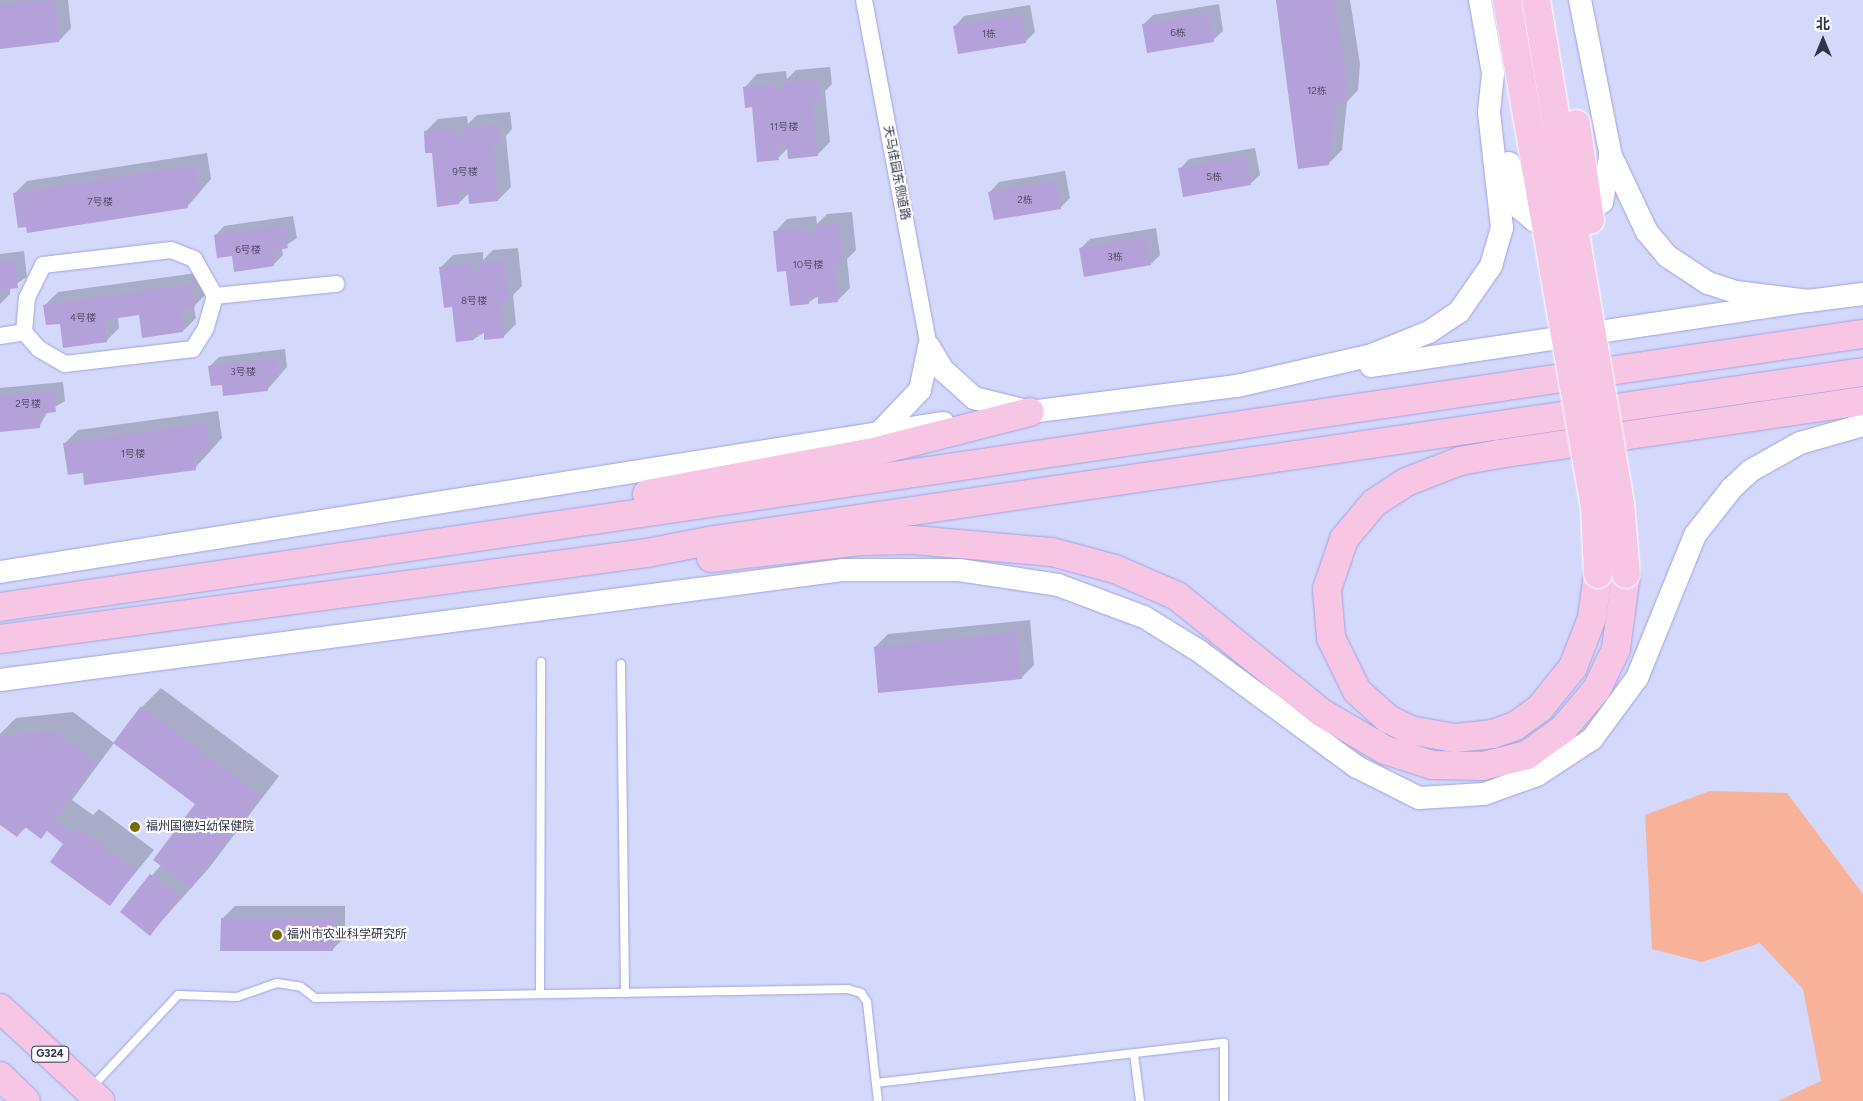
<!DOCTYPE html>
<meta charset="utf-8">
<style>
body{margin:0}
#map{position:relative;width:1863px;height:1101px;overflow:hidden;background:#d4d8fb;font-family:Figtree,"Noto Sans SC",sans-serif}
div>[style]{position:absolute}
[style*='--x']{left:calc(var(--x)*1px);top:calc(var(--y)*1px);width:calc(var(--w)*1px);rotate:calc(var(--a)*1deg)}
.green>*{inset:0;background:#f7b299}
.shadow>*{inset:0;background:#0003}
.building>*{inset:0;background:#b5a1d9}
.roads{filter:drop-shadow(0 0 1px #9fa4dc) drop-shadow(0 0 1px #9fa4dc)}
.lane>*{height:8px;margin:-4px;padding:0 4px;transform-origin:4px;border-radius:4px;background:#fff}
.street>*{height:16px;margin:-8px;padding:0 8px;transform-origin:8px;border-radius:8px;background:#fff}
.secondary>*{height:22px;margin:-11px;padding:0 11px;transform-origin:11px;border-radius:11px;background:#fff}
.highway>*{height:28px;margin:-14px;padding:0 14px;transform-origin:14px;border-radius:14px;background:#f7c6e5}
.bridges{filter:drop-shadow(0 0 1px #fff) drop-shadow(0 0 1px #fff)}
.highway-bridge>*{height:28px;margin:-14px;padding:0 14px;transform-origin:14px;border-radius:14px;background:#f7c6e5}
.dots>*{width:14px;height:14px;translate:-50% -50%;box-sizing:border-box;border:2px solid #fcfcfc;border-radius:50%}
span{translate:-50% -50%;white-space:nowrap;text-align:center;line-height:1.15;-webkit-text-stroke:4px #fcfcfc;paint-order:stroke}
.number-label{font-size:10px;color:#524e6e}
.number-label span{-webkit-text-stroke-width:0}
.shield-label span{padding:1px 4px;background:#fcfcfc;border:1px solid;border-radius:4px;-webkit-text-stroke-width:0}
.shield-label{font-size:11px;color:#31334a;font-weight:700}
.street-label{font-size:12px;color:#31334a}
.poi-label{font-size:12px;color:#31334a}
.left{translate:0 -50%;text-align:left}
.north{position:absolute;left:1798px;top:15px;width:50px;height:50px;-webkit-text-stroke:4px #fcfcfc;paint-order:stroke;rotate:0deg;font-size:14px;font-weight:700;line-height:20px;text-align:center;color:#31334a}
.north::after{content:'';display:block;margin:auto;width:18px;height:22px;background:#31334a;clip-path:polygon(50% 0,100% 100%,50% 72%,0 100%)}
</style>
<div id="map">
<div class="green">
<div style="clip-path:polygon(1710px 791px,1787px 793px,1863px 894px,1863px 1101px,1778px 1101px,1821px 1081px,1803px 989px,1760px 943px,1702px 962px,1652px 949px,1645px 815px)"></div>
</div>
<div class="shadow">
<div style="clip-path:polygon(0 0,68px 0,71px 28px,59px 41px,0 48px)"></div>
<div style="clip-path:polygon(1277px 0,1350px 0,1360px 64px,1358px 90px,1347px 102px,1342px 150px,1329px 163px)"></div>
<div style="clip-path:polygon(1219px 4px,1223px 31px,1213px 40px,1143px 25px,1153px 15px)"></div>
<div style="clip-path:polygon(1030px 5px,1035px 32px,1025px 42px,955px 26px,964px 16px)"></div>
<div style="clip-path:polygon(830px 67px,832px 84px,825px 91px,830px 142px,817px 155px,788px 148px,778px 158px,745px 87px,757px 74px,786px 71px,787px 79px,796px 70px)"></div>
<div style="clip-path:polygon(510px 112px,512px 129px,506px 136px,511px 187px,498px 200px,469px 193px,459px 203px,425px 132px,438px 119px,467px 116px,468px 124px,477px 115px)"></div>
<div style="clip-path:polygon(1255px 148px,1260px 175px,1250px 184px,1180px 169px,1189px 159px)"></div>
<div style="clip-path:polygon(207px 153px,211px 179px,187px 207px,14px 194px,27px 181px)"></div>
<div style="clip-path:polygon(1065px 171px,1070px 198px,1060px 208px,990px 192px,999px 182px)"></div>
<div style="clip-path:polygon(852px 212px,856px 250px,847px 259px,850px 288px,837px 301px,819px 295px,808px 303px,787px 269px,775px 232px,787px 219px,816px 216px,817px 224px,827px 214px)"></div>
<div style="clip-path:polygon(293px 216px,297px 238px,282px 248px,283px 255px,273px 265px,233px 254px,215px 236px,224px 226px)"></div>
<div style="clip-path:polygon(1156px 228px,1160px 255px,1151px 264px,1080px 249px,1090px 239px)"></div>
<div style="clip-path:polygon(518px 248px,522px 286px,513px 295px,516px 324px,503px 337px,485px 332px,474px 339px,453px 305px,440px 268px,453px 255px,483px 252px,483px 260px,493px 250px)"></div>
<div style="clip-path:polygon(24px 251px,27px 277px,10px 288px,10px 294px,0 304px,0 254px)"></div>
<div style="clip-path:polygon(204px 272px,207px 293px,194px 306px,196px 318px,183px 331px,140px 314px,118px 317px,119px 328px,106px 341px,61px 322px,45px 305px,58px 292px)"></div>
<div style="clip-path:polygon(285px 349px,287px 367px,267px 390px,223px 383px,210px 366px,219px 357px)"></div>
<div style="clip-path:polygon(63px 382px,65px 401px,48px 411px,39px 427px,0 431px,0 388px)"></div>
<div style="clip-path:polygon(218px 411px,222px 438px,195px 468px,84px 472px,65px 443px,78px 430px)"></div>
<div style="clip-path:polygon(1030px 620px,1034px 665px,1021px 678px,875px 647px,888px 634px)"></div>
<div style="clip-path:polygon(161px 688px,279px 776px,209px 868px,150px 934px,121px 912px,161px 865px,197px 804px,142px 707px)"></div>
<div style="clip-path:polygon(73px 712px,114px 743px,72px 800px,93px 815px,99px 809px,154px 850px,110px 904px,65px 843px,48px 830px,41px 837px,26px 827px,17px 836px,0 823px,0 734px,16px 718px)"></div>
<div style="clip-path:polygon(235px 906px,345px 906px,345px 937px,332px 950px,222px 919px)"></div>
</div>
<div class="building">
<div style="clip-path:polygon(54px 0,59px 42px,0 49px,0 4px)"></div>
<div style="clip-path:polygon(1276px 0,1335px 0,1347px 78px,1346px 104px,1335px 104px,1329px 165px,1298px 169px)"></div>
<div style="clip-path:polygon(1209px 13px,1214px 42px,1147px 53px,1142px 24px)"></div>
<div style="clip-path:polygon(1021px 14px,1026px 43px,958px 54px,953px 26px)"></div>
<div style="clip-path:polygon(818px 79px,819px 99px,812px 99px,818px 156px,788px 159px,787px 146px,777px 147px,779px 160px,757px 162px,752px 107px,745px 108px,743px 87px,774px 84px,775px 91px,782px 90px,782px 83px)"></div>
<div style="clip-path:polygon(498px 124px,500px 143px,493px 144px,498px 201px,469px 204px,468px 191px,458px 192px,459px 204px,437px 207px,432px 153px,425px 153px,424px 131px,455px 129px,455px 136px,463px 135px,462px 128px)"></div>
<div style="clip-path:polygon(1245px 157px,1251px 185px,1183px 197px,1178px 168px)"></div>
<div style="clip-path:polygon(194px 165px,199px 193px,186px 195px,188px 208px,27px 233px,26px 227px,18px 228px,13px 193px)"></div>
<div style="clip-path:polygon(1056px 180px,1061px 209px,994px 220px,988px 192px)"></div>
<div style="clip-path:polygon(839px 224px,843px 264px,834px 265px,838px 302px,818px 304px,818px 297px,808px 298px,809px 304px,790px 306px,786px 271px,777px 272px,773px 231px,804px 228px,805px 236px,814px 234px,813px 227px)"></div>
<div style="clip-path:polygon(284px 225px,288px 248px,272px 251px,274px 266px,234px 272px,232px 256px,217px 258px,214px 235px)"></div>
<div style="clip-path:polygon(1146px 237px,1151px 265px,1084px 277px,1079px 248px)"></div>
<div style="clip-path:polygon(15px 260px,18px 288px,0 290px,0 262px)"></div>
<div style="clip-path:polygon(505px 260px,509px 300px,500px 301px,504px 338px,484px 340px,484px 333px,474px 334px,474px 340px,456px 342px,452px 307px,444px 308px,439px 267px,470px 264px,471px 271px,480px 271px,479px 263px)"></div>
<div style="clip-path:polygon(192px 284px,195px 307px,180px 309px,183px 332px,142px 338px,139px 315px,104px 320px,107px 342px,63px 348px,60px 324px,46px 325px,43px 305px)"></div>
<div style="clip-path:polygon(276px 358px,278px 378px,266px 379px,268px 391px,223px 396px,222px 385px,211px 386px,208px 366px)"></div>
<div style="clip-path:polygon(54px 391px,56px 412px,39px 414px,40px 428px,0 432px,0 396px)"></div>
<div style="clip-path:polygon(206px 423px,210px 452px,194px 455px,196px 470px,84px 485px,83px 473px,68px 475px,63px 443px)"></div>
<div style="clip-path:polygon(1017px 632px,1022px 679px,878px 693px,874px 647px)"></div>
<div style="clip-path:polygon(141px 706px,261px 796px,191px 888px,153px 860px,195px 804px,113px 743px)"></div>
<div style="clip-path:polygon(53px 731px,96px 762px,54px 819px,74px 834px,79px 828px,136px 870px,110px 906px,50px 862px,63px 844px,47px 831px,41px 839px,25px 827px,17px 837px,0 825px,0 736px)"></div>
<div style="clip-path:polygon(150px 874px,180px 897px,150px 936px,120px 912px)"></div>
<div style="clip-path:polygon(221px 918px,333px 918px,333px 951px,220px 951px)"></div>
</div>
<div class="roads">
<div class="lane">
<div style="--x:621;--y:664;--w:329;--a:89.3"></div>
<div style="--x:540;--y:994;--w:332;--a:-89.8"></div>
<div style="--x:1134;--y:1054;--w:47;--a:82.7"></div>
<div style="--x:876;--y:1083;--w:350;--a:-6.6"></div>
<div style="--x:1224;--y:1043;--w:58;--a:90"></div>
<div style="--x:92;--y:1087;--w:126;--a:-46.9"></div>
<div style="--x:178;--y:995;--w:59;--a:1.9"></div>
<div style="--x:237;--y:997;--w:42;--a:-19.3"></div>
<div style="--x:277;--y:983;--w:24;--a:9"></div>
<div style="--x:301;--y:987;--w:18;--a:38"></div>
<div style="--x:315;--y:998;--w:533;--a:-0.97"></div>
<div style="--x:848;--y:989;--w:14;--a:17"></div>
<div style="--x:861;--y:993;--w:11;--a:56"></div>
<div style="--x:867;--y:1002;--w:100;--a:83.7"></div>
</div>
<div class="street">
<div style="--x:864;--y:0;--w:353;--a:79.4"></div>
<div style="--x:171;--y:250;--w:25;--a:21"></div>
<div style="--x:194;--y:259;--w:43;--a:60.4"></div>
<div style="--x:215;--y:296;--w:33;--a:106"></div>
<div style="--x:206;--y:328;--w:25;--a:122"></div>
<div style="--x:193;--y:349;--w:129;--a:173.3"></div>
<div style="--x:65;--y:364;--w:30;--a:-150"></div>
<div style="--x:39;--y:349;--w:23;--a:-131"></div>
<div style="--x:24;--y:332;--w:34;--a:-85"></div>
<div style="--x:27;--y:298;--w:37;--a:-64"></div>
<div style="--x:43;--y:265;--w:129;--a:-6.7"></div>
<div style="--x:215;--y:296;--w:122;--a:-5.7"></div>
<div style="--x:0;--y:336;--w:24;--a:-9"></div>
</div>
<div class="secondary">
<div style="--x:1580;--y:0;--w:159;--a:78.8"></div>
<div style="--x:1611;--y:156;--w:84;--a:64.7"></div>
<div style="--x:1647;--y:232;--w:31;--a:50"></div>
<div style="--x:1667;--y:256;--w:49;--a:33.4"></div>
<div style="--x:1708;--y:283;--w:29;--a:18"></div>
<div style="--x:1736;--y:292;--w:73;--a:7.1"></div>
<div style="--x:1808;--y:301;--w:55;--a:-7.3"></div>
<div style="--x:1509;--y:163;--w:48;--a:75.4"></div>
<div style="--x:1521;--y:209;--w:18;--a:41"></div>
<div style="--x:1535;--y:221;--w:21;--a:5"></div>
<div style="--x:1556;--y:223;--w:26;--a:-13"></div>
<div style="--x:1581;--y:217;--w:26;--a:-36"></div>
<div style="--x:1602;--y:202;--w:46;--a:-79.9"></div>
<div style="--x:929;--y:347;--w:27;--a:59"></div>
<div style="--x:943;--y:370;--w:42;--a:42.1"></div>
<div style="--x:974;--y:398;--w:58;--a:14"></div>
<div style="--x:1371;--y:366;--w:442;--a:-8.5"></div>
<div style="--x:1014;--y:414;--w:225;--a:-7.2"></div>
<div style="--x:1237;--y:386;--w:139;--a:-12.9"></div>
<div style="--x:1372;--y:355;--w:61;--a:-22"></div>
<div style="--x:1429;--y:332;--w:36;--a:-34"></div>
<div style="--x:1459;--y:312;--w:56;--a:-55.2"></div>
<div style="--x:1491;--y:266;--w:40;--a:-74"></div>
<div style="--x:1502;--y:228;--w:117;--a:-96.4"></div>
<div style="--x:1489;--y:112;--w:39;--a:-84"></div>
<div style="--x:1493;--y:73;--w:74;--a:-100.1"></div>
<div style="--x:880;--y:432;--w:58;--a:-46.4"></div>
<div style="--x:920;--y:390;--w:44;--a:-78.2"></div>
<div style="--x:0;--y:572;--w:955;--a:-8.98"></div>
<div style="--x:0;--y:680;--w:851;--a:-7.43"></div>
<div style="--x:844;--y:570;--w:115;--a:0"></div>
<div style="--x:959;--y:570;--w:100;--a:8.6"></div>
<div style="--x:1058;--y:585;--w:92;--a:20.4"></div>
<div style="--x:1144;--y:617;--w:65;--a:31.7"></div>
<div style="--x:1199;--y:651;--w:196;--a:36.3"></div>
<div style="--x:1357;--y:767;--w:69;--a:26.6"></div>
<div style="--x:1419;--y:798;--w:65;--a:-3.5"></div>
<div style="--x:1484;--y:794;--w:56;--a:-19.7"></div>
<div style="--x:1537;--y:775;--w:66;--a:-33.2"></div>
<div style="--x:1592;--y:739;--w:76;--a:-53.6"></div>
<div style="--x:1637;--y:678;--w:154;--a:-67.9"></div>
<div style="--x:1695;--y:535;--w:60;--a:-51.8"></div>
<div style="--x:1732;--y:488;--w:25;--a:-43"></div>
<div style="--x:1750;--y:471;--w:57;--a:-29.2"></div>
<div style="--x:1800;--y:443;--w:66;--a:-15.9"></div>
</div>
<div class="highway">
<div style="--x:647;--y:494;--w:226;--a:-10.5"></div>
<div style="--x:869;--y:453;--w:166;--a:-14.3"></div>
<div style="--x:711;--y:558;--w:153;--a:-6.4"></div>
<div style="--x:863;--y:541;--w:51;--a:-1.1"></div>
<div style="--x:914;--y:540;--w:139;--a:5"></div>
<div style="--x:1052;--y:552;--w:65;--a:15.1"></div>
<div style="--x:1115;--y:569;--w:68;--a:23.5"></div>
<div style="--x:1177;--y:596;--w:186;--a:38.9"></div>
<div style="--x:1322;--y:713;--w:73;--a:30.4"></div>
<div style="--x:1385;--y:750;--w:49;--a:17.7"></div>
<div style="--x:1432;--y:765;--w:51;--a:1.1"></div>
<div style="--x:1483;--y:766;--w:45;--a:-14"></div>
<div style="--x:1527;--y:755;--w:44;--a:-35.8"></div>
<div style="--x:1563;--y:729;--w:52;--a:-49.6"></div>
<div style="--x:1597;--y:689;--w:44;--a:-64.6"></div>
<div style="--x:1616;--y:649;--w:76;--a:-82.4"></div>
<div style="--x:1598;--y:574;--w:44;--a:97.8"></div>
<div style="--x:1592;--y:618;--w:53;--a:111.2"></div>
<div style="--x:1573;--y:667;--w:53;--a:128.8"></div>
<div style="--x:1540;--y:708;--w:31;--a:144"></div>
<div style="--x:1515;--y:726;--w:23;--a:160"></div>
<div style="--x:1493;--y:734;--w:39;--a:174"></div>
<div style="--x:1454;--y:738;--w:45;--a:-169.7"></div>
<div style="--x:1410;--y:730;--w:25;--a:-153"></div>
<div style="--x:1388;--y:719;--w:42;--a:-137.9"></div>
<div style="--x:1357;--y:691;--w:59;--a:-116.1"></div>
<div style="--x:1331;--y:638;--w:49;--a:-94.7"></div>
<div style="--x:1327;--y:589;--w:53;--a:-71.2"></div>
<div style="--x:1344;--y:539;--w:47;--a:-50.2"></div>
<div style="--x:1374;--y:503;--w:38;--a:-33"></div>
<div style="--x:1406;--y:482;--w:58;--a:-21.3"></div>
<div style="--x:1460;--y:461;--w:40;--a:-10"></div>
<div style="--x:1499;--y:454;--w:368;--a:-8.3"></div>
<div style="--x:0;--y:607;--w:1883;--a:-8.34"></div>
<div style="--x:0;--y:639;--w:653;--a:-7.57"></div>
<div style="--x:647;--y:553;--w:68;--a:-11"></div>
<div style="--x:714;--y:540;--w:1161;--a:-8.32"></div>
<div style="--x:0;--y:1008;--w:137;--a:42.9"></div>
<div style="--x:0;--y:1076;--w:36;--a:44"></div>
</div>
</div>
<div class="bridges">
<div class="highway-bridge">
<div style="--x:1507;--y:0;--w:516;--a:80.17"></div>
<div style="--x:1595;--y:508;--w:66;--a:87.4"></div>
<div style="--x:1536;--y:0;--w:510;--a:80.52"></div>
<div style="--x:1620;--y:503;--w:71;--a:85.2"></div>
<div style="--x:1576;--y:124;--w:97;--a:81.7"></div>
</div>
</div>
<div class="dots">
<div style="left:135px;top:827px;background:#786b04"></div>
<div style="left:277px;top:935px;background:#786b04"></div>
</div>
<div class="number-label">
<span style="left:1178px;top:33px">6栋</span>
<span style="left:989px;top:34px">1栋</span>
<span style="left:1317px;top:91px">12栋</span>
<span style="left:784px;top:127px">11号楼</span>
<span style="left:465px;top:172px">9号楼</span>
<span style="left:1214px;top:177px">5栋</span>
<span style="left:1025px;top:200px">2栋</span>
<span style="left:100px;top:202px">7号楼</span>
<span style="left:248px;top:250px">6号楼</span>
<span style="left:1115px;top:257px">3栋</span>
<span style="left:808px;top:265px">10号楼</span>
<span style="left:474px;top:301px">8号楼</span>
<span style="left:83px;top:318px">4号楼</span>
<span style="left:243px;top:372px">3号楼</span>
<span style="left:28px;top:404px">2号楼</span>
<span style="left:133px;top:454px">1号楼</span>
</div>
<div class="shield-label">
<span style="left:50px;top:1054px">G324</span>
</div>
<div class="street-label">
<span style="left:896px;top:173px;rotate:79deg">天马佳园东侧道路</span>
</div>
<div class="poi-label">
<span class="left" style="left:146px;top:827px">福州国德妇幼保健院</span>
<span class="left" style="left:287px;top:935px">福州市农业科学研究所</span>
</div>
<div class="north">北</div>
</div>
